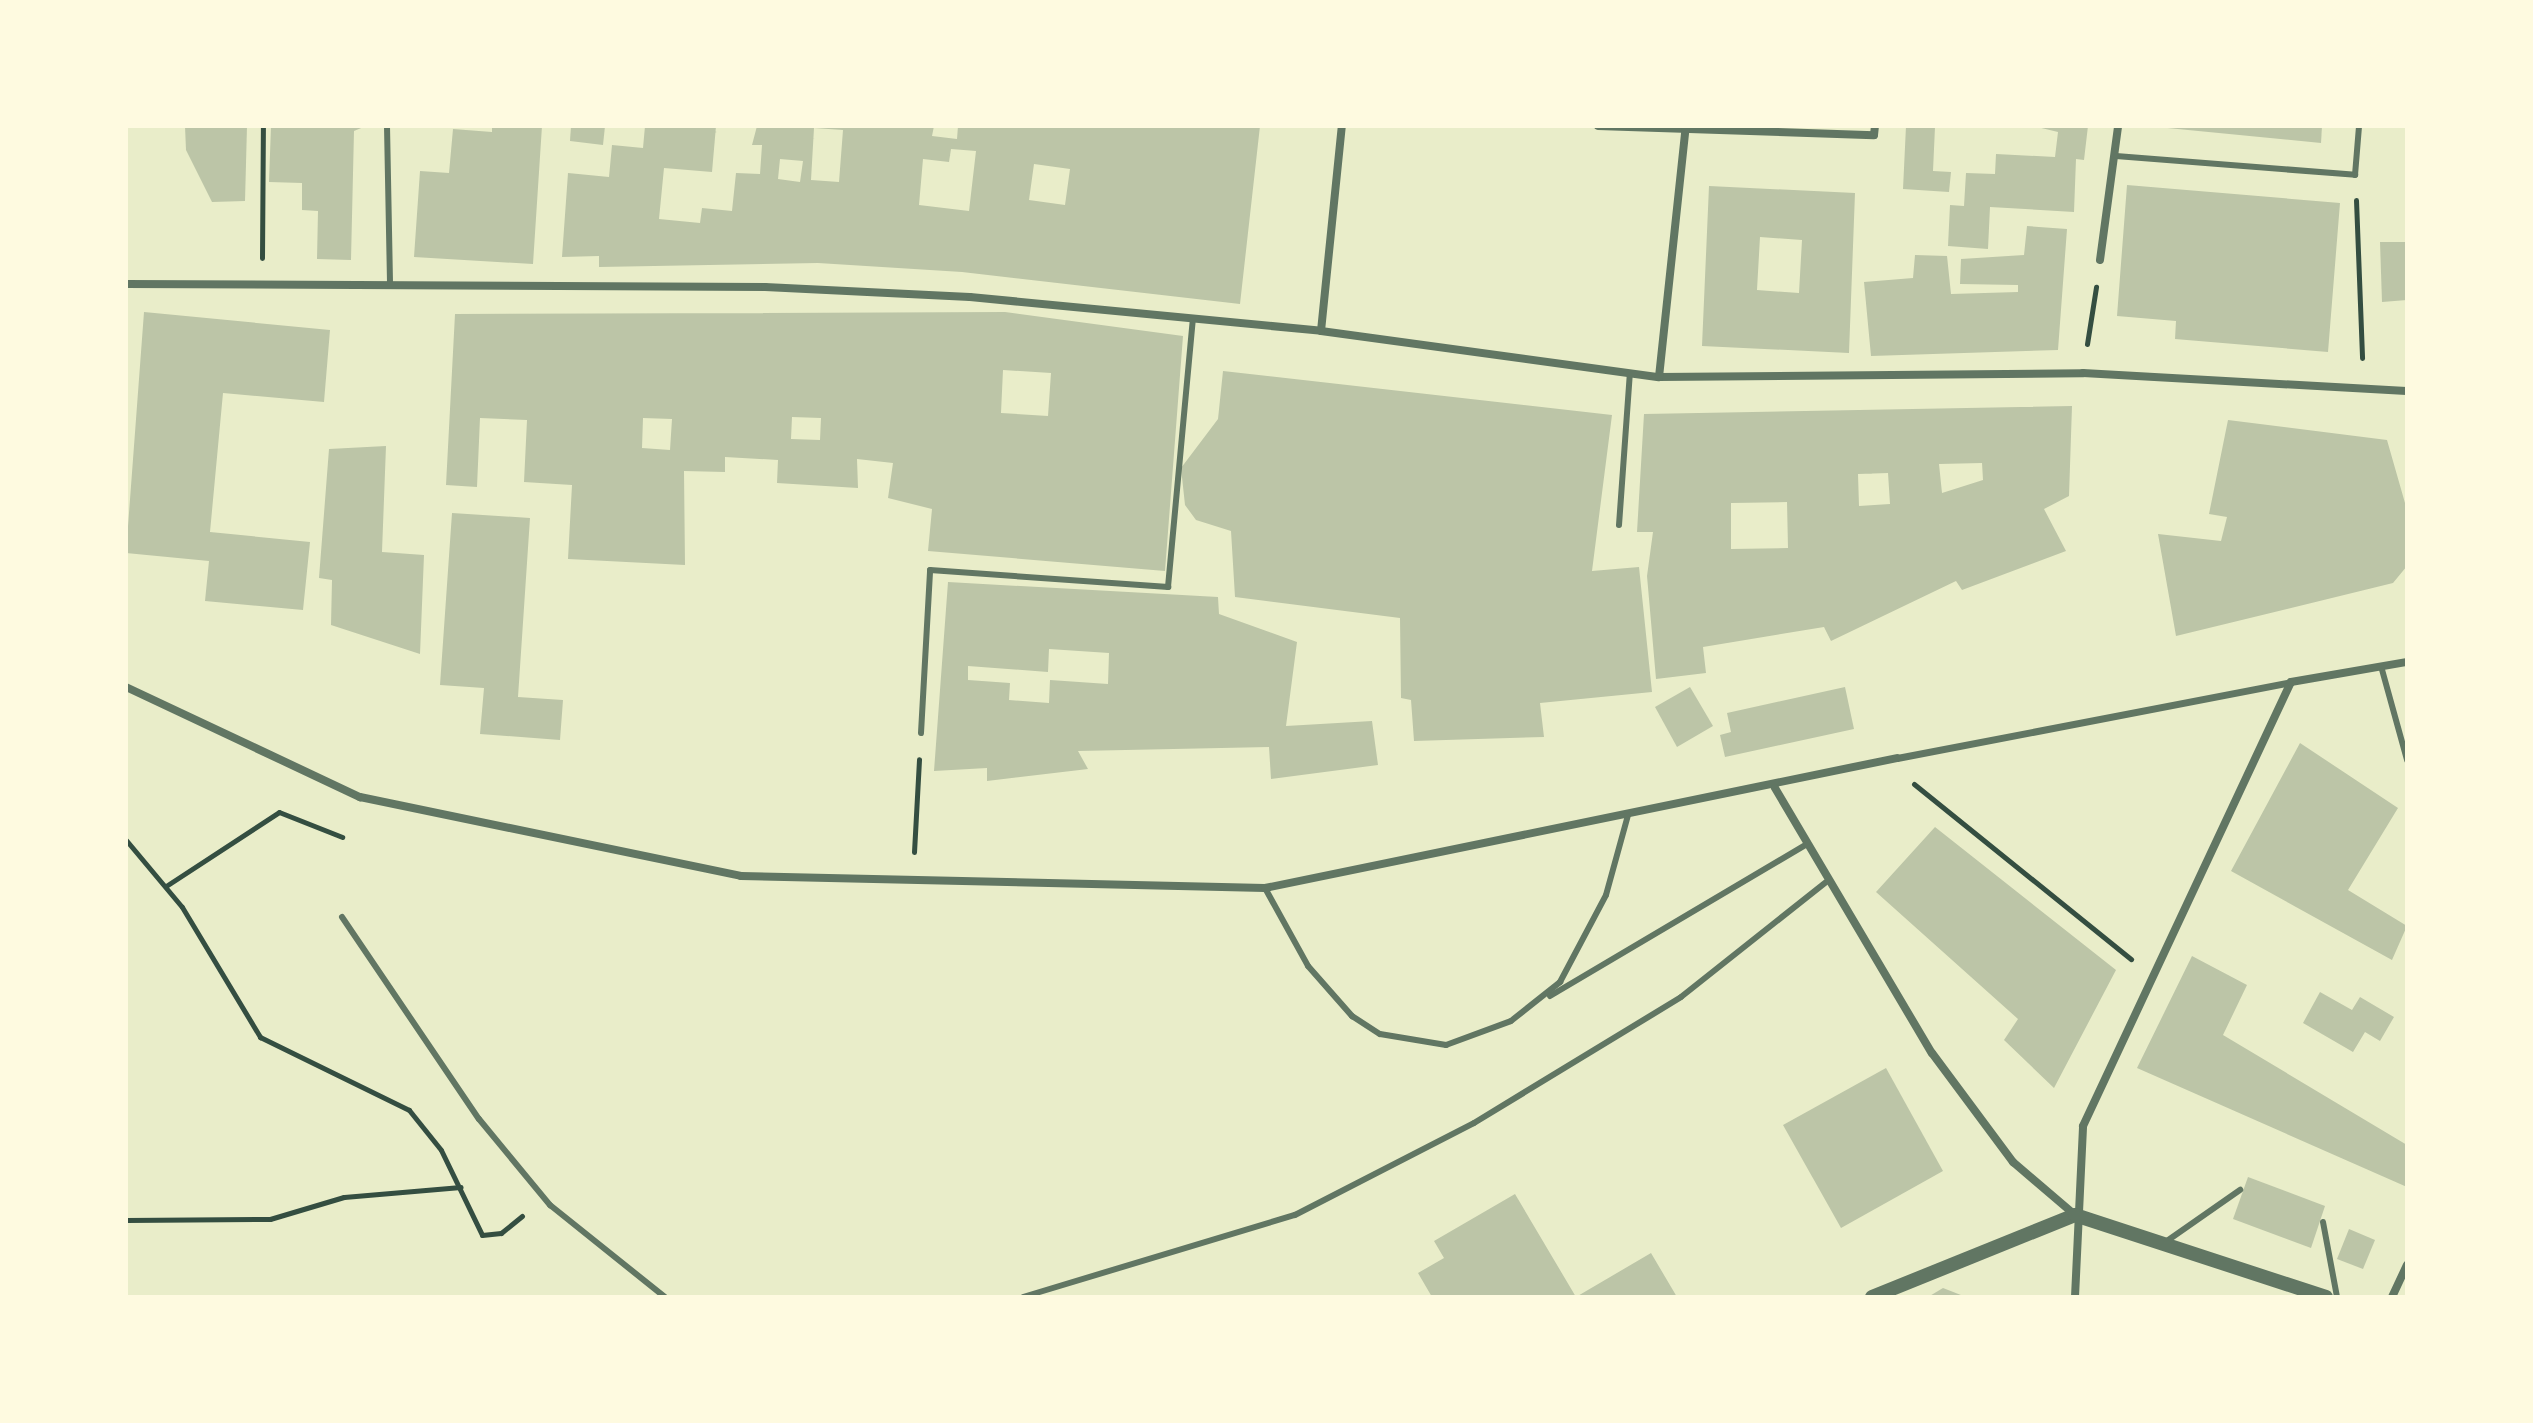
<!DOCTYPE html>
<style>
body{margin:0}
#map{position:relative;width:2533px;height:1423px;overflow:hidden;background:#e9edc9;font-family:Quicksand,sans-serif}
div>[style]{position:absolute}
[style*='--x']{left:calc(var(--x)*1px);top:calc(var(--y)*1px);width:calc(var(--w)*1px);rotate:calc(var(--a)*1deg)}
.building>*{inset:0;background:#bcc5a7}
.path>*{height:5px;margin:-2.5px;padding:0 2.5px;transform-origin:2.5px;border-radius:2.5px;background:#344e41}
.service>*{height:6px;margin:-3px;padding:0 3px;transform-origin:3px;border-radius:3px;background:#617663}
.pedestrian>*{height:7px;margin:-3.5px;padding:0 3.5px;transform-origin:3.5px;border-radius:3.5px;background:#617663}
.minor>*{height:8px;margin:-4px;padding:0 4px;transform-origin:4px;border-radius:4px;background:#617663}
.tertiary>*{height:14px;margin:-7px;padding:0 7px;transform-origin:7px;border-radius:7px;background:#617663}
span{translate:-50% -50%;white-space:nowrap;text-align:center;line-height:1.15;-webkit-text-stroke:6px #fefae0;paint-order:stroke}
.frame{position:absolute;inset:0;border:128px solid #fefae0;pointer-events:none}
</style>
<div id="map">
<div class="building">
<div style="clip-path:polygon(185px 126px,247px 126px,245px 201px,212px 202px,186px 150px)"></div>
<div style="clip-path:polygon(271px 126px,366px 126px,354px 131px,351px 260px,317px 259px,318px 211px,302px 210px,302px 183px,269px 182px)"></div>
<div style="clip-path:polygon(492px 126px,542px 126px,533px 264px,414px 257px,420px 171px,449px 173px,453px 129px,492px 132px)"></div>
<div style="clip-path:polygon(571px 126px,605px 126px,603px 145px,570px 141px)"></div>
<div style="clip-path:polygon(evenodd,645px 126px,716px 126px,712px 172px,664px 168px,659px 219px,700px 223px,702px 208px,732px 211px,736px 173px,760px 174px,762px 145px,752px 145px,757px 126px,934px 126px,932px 136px,957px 139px,958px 126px,1260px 126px,1240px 304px,962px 272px,818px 263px,599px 267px,599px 256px,562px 257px,568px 173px,609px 177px,612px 145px,643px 148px,645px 126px,814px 128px,843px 130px,839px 182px,811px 180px,814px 128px,645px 126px,951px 149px,976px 151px,969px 211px,919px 205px,923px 159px,949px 162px,951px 149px,645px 126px,780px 159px,803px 161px,800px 182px,778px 179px,780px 159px,645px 126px,1034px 164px,1070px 169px,1065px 205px,1029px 200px,1034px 164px)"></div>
<div style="clip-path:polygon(1906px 126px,1935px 127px,1933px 171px,1951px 172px,1949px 192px,1903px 189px)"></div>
<div style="clip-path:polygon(2033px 126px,2088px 126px,2084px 160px,2076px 159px,2074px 212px,1990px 207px,1988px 249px,1948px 246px,1950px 205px,1964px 206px,1966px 173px,1995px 174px,1996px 154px,2055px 157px,2058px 132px)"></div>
<div style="clip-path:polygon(2147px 126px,2322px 126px,2321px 143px)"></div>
<div style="clip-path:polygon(2127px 185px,2340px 203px,2328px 352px,2175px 339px,2176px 321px,2117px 316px)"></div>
<div style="clip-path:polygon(evenodd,1709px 186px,1855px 193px,1849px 353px,1702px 346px,1709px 186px,1760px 237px,1802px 240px,1799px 293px,1757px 290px,1760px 237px)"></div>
<div style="clip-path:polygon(2027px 226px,2067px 229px,2058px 350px,1871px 356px,1864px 282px,1913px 278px,1915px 255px,1947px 256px,1951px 294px,2018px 292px,2018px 285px,1960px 284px,1961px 259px,2024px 255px)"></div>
<div style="clip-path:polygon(2380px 242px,2407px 242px,2407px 300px,2382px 302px)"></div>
<div style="clip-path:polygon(144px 312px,330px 330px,324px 402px,223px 393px,210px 532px,310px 542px,303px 610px,205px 601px,209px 561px,126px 553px)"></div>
<div style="clip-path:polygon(evenodd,1005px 312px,1183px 336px,1165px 571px,928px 551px,932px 509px,888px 498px,893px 463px,857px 459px,858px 488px,777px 483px,778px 460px,725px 457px,725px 472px,684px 471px,685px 565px,568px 559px,572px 485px,524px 482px,527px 420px,480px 418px,477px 487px,446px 485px,455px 314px,1005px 312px,1003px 370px,1051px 373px,1048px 416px,1001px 413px,1003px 370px,1005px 312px,792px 417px,821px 418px,820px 440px,791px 439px,792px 417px,1005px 312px,643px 418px,672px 419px,670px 450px,642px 448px,643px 418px)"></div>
<div style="clip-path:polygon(1223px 371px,1612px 415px,1592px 571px,1639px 567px,1652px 692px,1540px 703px,1544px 737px,1414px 741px,1411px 700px,1401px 698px,1400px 618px,1235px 597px,1231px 531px,1196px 520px,1185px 505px,1181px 468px,1218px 419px)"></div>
<div style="clip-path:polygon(evenodd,2072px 406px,2069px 496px,2044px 509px,2066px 551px,1962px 590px,1956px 581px,1831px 641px,1824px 627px,1703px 647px,1706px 673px,1656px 679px,1647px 576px,1653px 532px,1637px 532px,1644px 414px,2072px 406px,1982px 463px,1983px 480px,1942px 493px,1939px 464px,1982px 463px,2072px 406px,1888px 473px,1890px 504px,1859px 506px,1858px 474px,1888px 473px,2072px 406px,1787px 502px,1788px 548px,1731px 549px,1731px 503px,1787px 502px)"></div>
<div style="clip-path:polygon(2228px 420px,2387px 440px,2407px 510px,2407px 566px,2393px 583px,2176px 636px,2158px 534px,2221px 541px,2227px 517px,2209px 514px)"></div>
<div style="clip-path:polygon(386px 446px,382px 552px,424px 555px,420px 654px,331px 625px,332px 580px,319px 578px,329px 449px)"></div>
<div style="clip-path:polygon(452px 513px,530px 518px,518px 697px,563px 700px,560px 740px,480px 734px,484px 688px,440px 685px)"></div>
<div style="clip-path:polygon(evenodd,948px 582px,1218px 597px,1219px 614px,1297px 642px,1286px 726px,1372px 721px,1378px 765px,1271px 779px,1269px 747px,1078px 751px,1088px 769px,987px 781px,987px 768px,934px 771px,948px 582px,1049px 649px,1109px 653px,1108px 684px,1050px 680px,1049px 703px,1009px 700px,1010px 683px,968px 680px,968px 666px,1048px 672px,1049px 649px)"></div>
<div style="clip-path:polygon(1690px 687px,1713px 726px,1677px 747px,1655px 707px)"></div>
<div style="clip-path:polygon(1845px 687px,1854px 729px,1725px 757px,1720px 735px,1731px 732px,1727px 713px)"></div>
<div style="clip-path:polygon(2300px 743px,2398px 808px,2348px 890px,2407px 926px,2392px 960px,2231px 871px)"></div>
<div style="clip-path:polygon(1935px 827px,2116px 970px,2054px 1088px,2004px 1040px,2018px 1019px,1876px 892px)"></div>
<div style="clip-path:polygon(2192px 956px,2247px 985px,2223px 1035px,2407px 1145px,2407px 1187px,2137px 1068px)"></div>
<div style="clip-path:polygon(2320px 992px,2352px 1010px,2360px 997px,2394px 1017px,2380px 1041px,2365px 1032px,2353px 1052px,2303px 1023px)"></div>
<div style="clip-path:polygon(1886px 1068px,1943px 1171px,1841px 1228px,1783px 1125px)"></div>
<div style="clip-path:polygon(2248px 1177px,2325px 1206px,2311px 1248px,2233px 1219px)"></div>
<div style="clip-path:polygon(1515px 1194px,1576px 1297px,1651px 1253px,1677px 1297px,1432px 1297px,1418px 1273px,1444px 1258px,1434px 1241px)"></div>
<div style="clip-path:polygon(2349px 1229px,2375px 1240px,2363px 1269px,2337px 1259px)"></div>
<div style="clip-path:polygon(1943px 1288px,1966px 1297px,1928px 1297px)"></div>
</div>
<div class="path">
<div style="--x:2356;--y:200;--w:158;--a:87.8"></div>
<div style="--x:262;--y:258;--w:132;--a:-89.6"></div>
<div style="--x:2087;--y:344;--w:58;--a:-81"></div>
<div style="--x:1914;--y:784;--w:279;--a:38.9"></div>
<div style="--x:126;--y:840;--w:87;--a:50.1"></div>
<div style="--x:182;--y:907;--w:152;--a:59"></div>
<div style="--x:260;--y:1037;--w:166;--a:26.1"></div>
<div style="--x:409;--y:1110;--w:51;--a:51.3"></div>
<div style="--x:441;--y:1150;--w:94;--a:64.2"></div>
<div style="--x:482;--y:1235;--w:19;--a:-6"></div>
<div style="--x:501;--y:1233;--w:27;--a:-39"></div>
<div style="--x:914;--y:852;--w:93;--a:-86.9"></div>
<div style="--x:166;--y:886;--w:135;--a:-33.2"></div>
<div style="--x:279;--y:812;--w:68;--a:21.6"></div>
<div style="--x:126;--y:1220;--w:144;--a:-0.4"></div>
<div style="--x:270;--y:1219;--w:77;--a:-16.6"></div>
<div style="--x:344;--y:1197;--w:117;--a:-4.9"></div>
</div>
<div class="service">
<div style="--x:387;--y:126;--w:156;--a:88.9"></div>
<div style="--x:2116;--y:156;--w:240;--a:4.5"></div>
<div style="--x:2355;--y:175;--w:49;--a:-85.3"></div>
<div style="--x:1619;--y:525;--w:152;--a:-85.9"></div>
<div style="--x:2381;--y:666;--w:98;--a:74.5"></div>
<div style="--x:921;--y:733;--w:163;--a:-86.8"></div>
<div style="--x:930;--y:570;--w:239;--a:4.1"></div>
<div style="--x:1168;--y:587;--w:270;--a:-84.7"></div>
<div style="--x:1265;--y:888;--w:89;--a:61.1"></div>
<div style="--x:1308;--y:966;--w:67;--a:48.7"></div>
<div style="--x:1352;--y:1016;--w:33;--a:33"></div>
<div style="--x:1380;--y:1034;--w:67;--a:9.5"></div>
<div style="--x:1446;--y:1045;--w:69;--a:-20.3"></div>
<div style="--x:1511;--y:1021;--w:63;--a:-38.5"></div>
<div style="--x:1560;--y:982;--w:98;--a:-62.1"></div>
<div style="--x:1606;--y:895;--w:83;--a:-74.6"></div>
<div style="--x:342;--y:917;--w:244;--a:55.9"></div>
<div style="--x:479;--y:1119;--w:112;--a:50.5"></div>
<div style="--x:550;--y:1205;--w:147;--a:38.7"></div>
<div style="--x:1550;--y:996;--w:296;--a:-30.6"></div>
<div style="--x:2323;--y:1222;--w:76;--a:79.4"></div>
<div style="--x:2164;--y:1243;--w:93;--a:-34.9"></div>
<div style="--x:1023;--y:1297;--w:284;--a:-16.8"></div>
<div style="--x:1295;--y:1215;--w:201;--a:-27.2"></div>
<div style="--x:1474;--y:1123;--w:242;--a:-31.3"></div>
<div style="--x:1681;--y:997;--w:185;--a:-38.4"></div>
</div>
<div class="pedestrian">
<div style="--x:1897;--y:758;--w:401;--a:-10.9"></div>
</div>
<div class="minor">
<div style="--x:1598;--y:126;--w:276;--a:1.9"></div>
<div style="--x:1874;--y:135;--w:9;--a:-84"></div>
<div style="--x:2100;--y:260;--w:135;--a:-82.3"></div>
<div style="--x:126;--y:284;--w:639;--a:0.27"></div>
<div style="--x:765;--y:287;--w:205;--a:2.8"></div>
<div style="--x:970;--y:297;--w:353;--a:5.5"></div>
<div style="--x:1321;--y:331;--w:341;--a:7.8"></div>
<div style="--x:1659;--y:377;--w:424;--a:-0.5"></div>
<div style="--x:2083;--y:373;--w:324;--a:3.2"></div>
<div style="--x:1321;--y:331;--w:206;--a:-84.2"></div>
<div style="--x:1659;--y:377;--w:252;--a:-83.9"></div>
<div style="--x:126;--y:687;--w:259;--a:25.2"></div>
<div style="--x:360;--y:797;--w:389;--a:11.7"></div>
<div style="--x:741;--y:876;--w:524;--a:1.31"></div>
<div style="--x:1265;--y:888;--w:645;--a:-11.62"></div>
<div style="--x:1775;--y:788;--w:308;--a:59.4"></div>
<div style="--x:1932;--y:1053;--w:136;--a:53.4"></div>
<div style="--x:2013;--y:1162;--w:82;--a:40.5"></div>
<div style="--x:2075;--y:1297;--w:171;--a:-87.3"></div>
<div style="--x:2083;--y:1126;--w:490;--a:-64.9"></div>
<div style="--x:2291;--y:682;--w:118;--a:-9.8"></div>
<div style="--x:2392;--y:1297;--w:35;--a:-65"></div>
</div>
<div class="tertiary">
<div style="--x:1872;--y:1297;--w:219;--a:-22"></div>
<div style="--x:2075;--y:1215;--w:264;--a:18.1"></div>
</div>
<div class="frame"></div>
</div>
